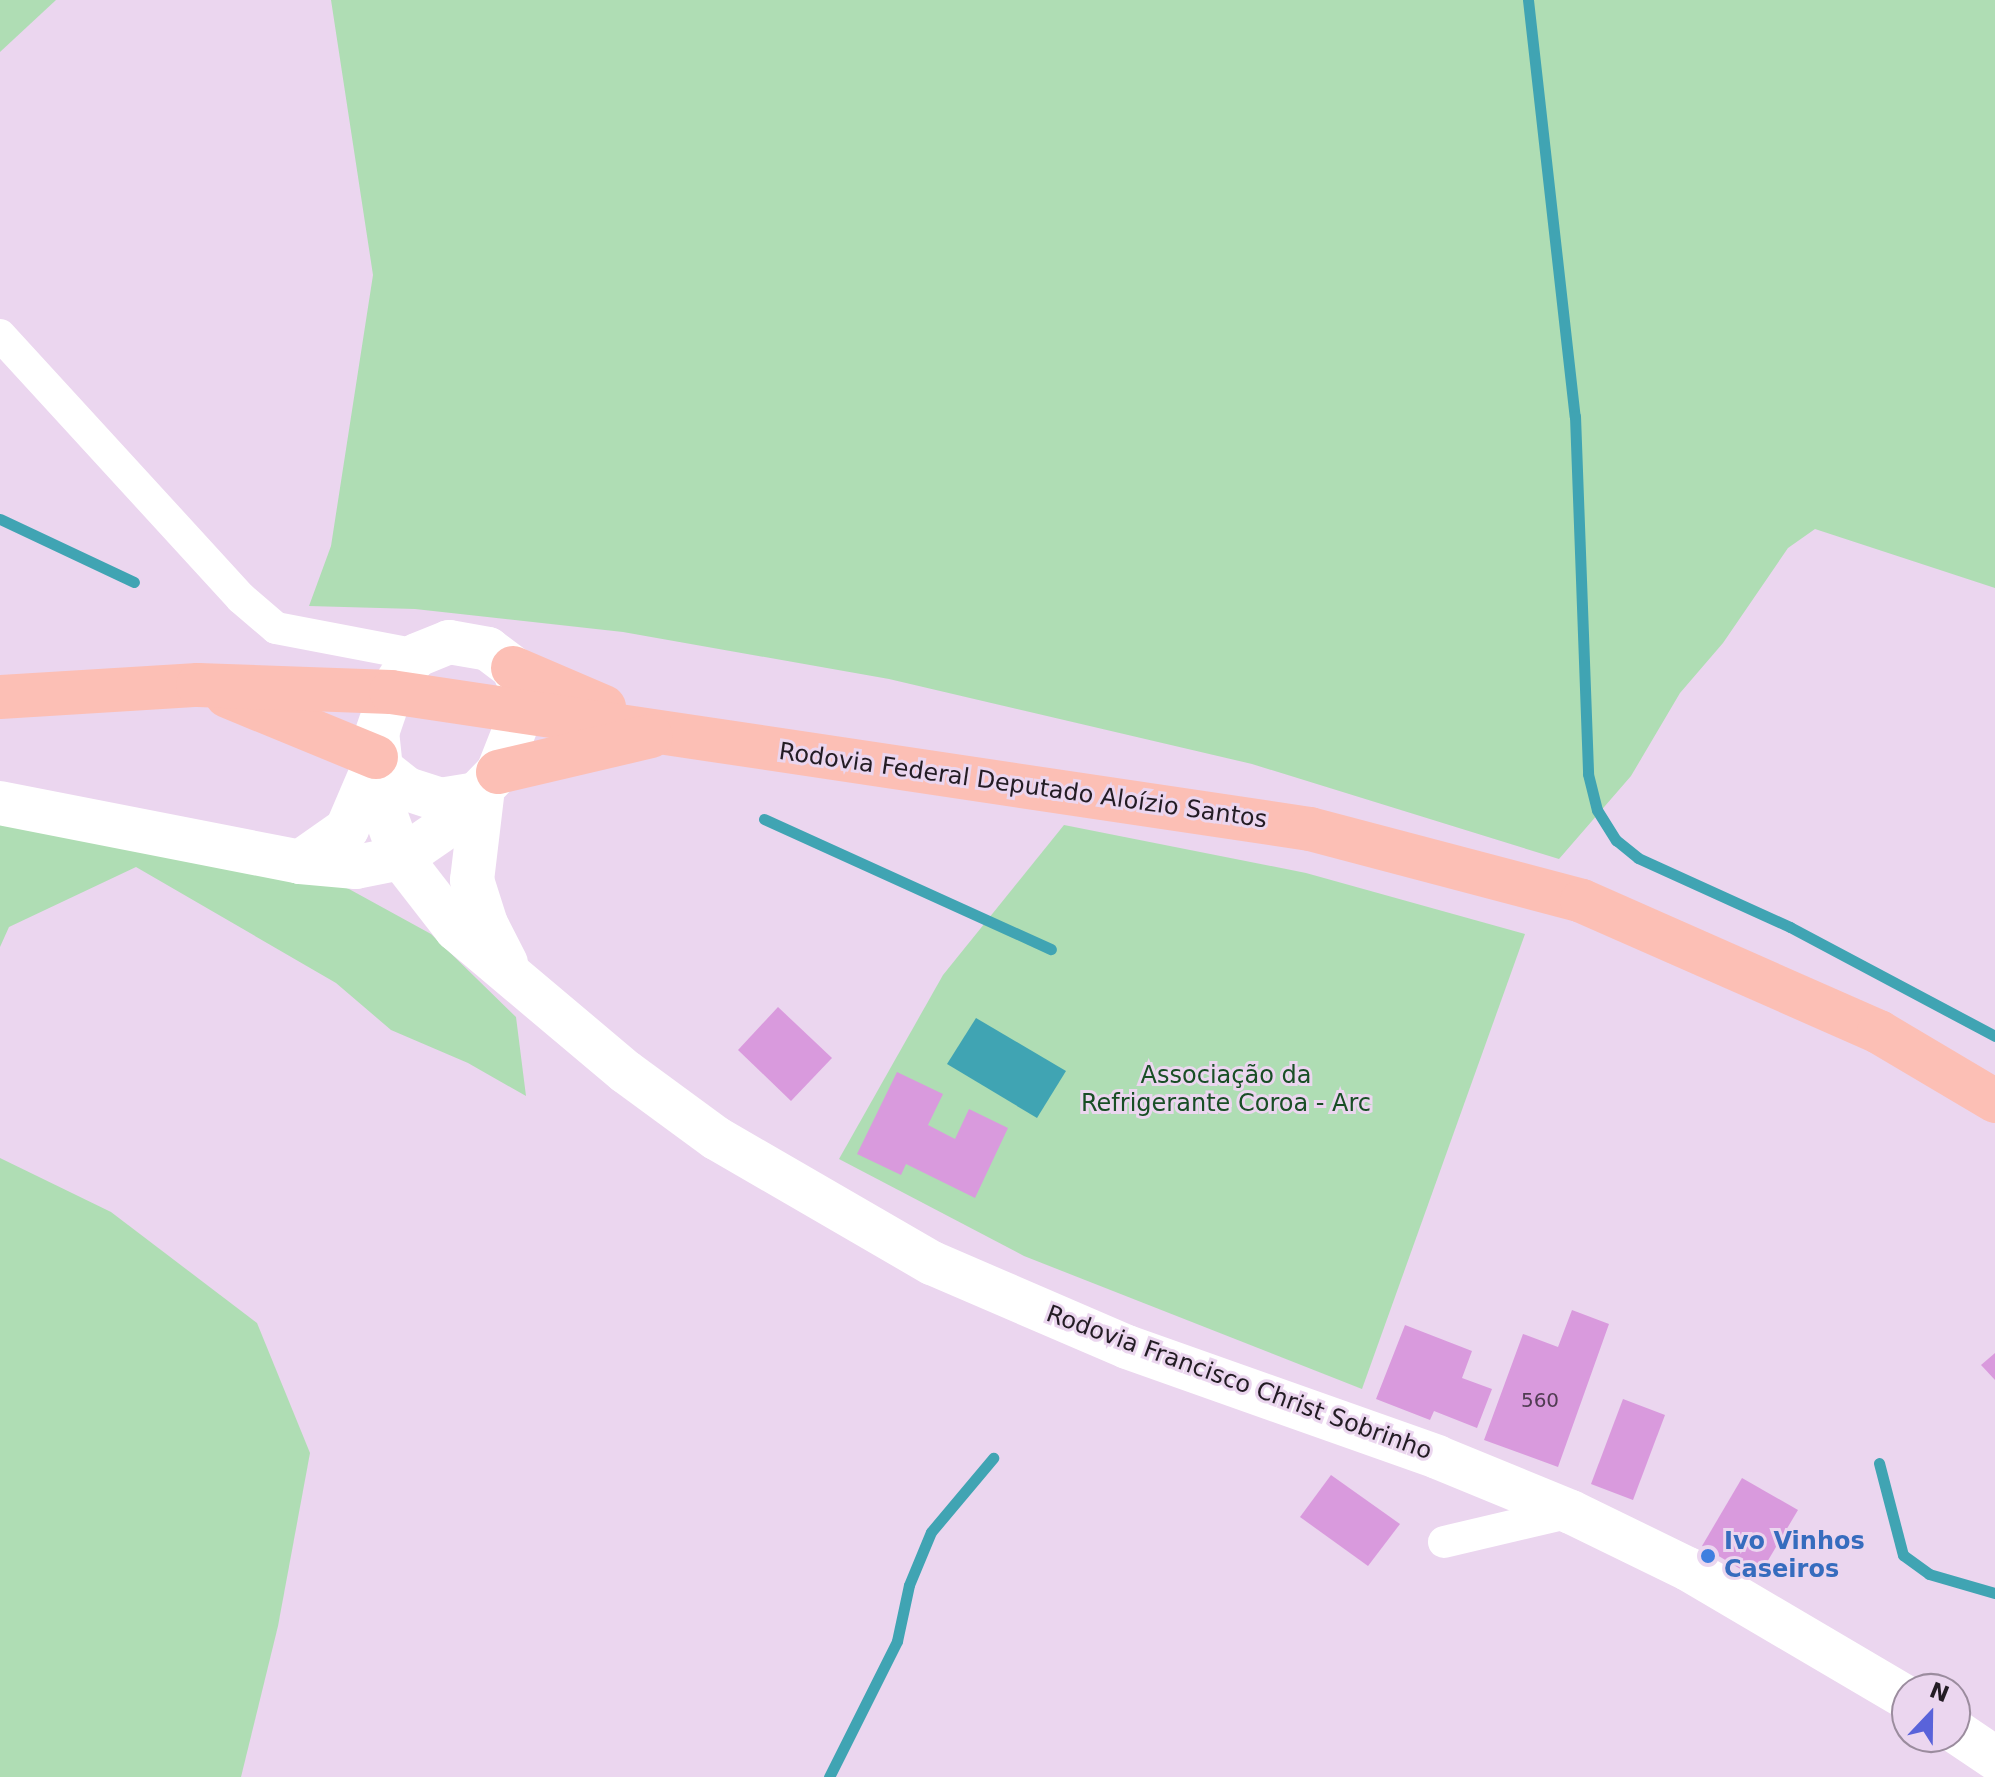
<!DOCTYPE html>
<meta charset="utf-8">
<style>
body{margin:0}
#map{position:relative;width:1995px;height:1777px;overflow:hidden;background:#ebd6ef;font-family:"DejaVu Sans",sans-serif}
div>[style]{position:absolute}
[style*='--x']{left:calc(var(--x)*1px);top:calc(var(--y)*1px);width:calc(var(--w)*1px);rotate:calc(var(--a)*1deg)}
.green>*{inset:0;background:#afddb4}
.water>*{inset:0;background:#40a4b3}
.stream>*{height:11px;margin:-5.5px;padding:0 5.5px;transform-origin:5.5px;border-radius:5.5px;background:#40a4b3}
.building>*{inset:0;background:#d99add}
.street>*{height:32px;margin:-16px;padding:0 16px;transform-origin:16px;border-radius:16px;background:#fff}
.secondary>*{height:44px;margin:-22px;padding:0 22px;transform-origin:22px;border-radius:22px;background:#fff}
.highway>*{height:44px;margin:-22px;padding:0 22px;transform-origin:22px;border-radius:22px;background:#fcbfb5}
.dots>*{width:22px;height:22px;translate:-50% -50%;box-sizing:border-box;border:4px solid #ebd6ef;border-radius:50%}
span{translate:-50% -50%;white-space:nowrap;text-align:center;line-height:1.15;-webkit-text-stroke:6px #ebd6ef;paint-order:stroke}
.number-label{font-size:20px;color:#503c52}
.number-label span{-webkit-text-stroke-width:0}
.street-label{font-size:24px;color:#231c24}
.park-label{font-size:24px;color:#184e25}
.shop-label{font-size:24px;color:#366cbe;font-weight:700}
.left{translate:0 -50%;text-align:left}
.north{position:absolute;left:1891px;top:1673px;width:80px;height:80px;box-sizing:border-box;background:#ebd6ef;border:2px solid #9b8c9e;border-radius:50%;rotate:22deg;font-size:22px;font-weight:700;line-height:32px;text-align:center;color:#231c24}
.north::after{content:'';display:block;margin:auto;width:28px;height:36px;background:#5963da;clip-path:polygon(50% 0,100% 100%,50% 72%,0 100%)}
</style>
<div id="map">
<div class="green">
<div style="clip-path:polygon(0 0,56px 0,0 52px)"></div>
<div style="clip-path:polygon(331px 0,1995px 0,1995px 588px,1815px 529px,1788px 548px,1723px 643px,1680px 693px,1631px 776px,1559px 859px,1252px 764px,889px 679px,623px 632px,415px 609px,309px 606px,331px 546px,373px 275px)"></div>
<div style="clip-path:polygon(0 783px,284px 863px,349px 889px,431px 934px,516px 1017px,526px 1096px,468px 1063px,391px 1030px,336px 983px,136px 867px,9px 927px,0 947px)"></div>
<div style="clip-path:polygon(1064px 825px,1306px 873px,1525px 934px,1362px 1389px,1024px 1256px,839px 1159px,943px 975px)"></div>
<div style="clip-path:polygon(0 1158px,111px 1212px,257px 1323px,310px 1453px,278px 1626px,241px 1777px,0 1777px)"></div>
</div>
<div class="water">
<div style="clip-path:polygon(976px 1018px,1066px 1071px,1037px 1118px,947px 1064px)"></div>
</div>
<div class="stream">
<div style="--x:1528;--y:0;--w:419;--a:83.6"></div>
<div style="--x:1575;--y:416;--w:358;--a:87.9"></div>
<div style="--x:1588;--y:774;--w:37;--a:76"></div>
<div style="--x:1597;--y:810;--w:36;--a:58"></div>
<div style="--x:1616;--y:840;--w:28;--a:39"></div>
<div style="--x:1638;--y:858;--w:167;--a:24.4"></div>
<div style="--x:1790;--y:927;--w:232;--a:28"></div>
<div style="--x:0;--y:519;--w:148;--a:25.2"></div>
<div style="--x:764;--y:819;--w:315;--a:24.4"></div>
<div style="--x:1879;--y:1463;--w:95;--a:75.4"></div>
<div style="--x:1903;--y:1555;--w:32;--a:36"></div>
<div style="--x:1929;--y:1574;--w:69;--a:16.1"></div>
<div style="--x:829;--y:1777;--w:152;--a:-63.4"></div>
<div style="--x:897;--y:1641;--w:57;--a:-77.9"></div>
<div style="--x:909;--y:1585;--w:57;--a:-67.5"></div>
<div style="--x:931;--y:1532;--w:97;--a:-50"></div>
</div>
<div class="building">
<div style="clip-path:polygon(778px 1007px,832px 1058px,791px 1101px,738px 1050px)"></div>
<div style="clip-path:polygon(897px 1072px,943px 1094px,928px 1125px,955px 1139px,969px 1109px,1008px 1128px,975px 1198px,906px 1164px,901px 1175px,857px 1154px)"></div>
<div style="clip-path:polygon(1572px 1310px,1609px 1324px,1558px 1467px,1484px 1440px,1523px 1334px,1558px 1347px)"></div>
<div style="clip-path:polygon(1405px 1325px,1472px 1351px,1462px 1378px,1492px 1389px,1477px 1428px,1434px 1411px,1430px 1420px,1376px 1399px)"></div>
<div style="clip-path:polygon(1995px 1353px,1995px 1380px,1981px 1365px)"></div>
<div style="clip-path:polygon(1623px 1399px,1665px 1415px,1633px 1500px,1591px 1484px)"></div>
<div style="clip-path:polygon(1331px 1475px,1400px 1524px,1368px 1566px,1300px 1517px)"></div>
<div style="clip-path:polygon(1742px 1478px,1798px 1510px,1757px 1579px,1702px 1546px)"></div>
</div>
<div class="street">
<div style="--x:0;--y:335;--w:357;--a:47.5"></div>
<div style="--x:241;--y:598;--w:46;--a:40.6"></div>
<div style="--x:276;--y:628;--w:144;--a:10.8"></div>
<div style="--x:1444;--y:1542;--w:130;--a:-13.3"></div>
</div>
<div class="secondary">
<div style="--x:449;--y:642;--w:40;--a:10"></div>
<div style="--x:488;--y:649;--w:31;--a:37"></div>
<div style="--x:513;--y:668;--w:22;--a:66"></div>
<div style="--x:522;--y:688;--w:23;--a:90"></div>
<div style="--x:522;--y:711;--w:66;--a:111.5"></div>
<div style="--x:498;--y:772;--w:30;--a:134"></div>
<div style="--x:477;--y:794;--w:36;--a:171"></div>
<div style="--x:441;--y:800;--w:36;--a:-162"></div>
<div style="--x:407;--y:789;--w:33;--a:-142"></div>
<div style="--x:381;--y:769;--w:36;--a:-96"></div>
<div style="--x:377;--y:733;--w:43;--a:-71.1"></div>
<div style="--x:391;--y:692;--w:32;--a:-58"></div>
<div style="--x:408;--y:665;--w:13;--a:-48"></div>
<div style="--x:417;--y:655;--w:35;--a:-22"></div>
<div style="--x:381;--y:769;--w:44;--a:84.8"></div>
<div style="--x:385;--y:813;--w:48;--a:70.4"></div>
<div style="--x:401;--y:858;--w:90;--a:52.2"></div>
<div style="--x:456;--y:929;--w:222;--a:40.1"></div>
<div style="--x:626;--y:1072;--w:112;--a:36.3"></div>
<div style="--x:716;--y:1138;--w:250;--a:30.1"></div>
<div style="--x:932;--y:1263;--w:212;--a:23.3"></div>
<div style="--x:1127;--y:1347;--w:329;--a:19.5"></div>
<div style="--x:1437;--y:1457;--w:145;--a:22.3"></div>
<div style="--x:1571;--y:1512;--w:130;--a:26"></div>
<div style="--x:1688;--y:1569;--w:254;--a:30.5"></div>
<div style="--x:483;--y:788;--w:93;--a:96.8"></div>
<div style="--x:472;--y:880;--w:46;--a:72.3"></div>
<div style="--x:486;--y:924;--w:44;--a:62.9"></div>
<div style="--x:0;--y:803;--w:306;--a:11.1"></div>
<div style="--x:300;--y:862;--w:56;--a:5.1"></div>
<div style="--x:356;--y:867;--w:46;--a:-11.3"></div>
<div style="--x:401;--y:858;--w:58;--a:-34.5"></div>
<div style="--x:449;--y:825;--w:42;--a:-47.9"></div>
<div style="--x:300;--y:862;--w:57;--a:-35.1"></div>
<div style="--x:347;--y:829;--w:74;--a:-66.9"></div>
<div style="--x:1955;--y:1731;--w:48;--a:34"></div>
</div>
<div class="highway">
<div style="--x:513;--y:668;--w:99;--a:23.2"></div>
<div style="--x:227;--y:696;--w:161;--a:22.3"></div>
<div style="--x:0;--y:697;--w:198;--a:-3.5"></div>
<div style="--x:198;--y:685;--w:193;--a:2.1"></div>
<div style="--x:391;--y:692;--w:929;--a:8.48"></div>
<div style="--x:1310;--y:829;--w:281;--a:14.8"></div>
<div style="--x:1582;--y:901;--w:325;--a:23.8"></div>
<div style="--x:1879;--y:1032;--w:135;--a:30.7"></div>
<div style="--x:498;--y:772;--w:157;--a:-13.2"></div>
</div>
<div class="dots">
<div style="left:1708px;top:1556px;background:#3f7fe0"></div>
</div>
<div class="number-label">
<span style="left:1540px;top:1400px">560</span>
</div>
<div class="street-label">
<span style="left:1023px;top:786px;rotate:8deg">Rodovia Federal Deputado Aloízio Santos</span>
<span style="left:1239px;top:1383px;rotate:20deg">Rodovia Francisco Christ Sobrinho</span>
</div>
<div class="park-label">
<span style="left:1226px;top:1090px">Associação da<br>Refrigerante Coroa - Arc</span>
</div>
<div class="shop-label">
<span class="left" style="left:1724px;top:1556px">Ivo Vinhos<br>Caseiros</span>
</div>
<div class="north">N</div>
</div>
